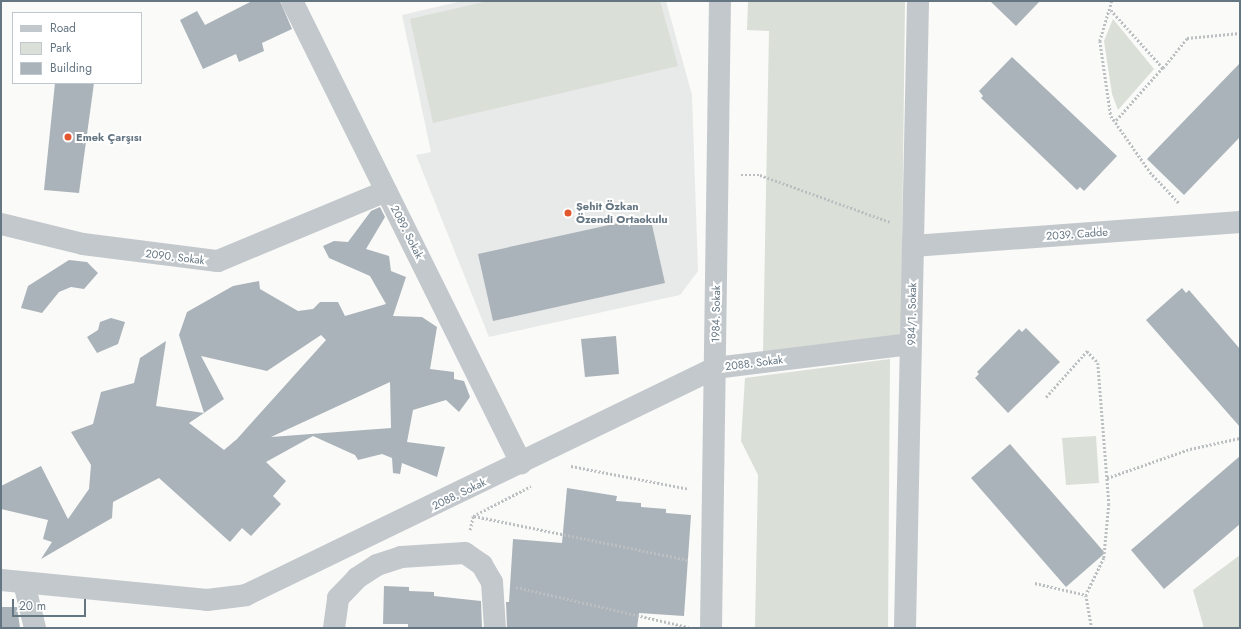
<!DOCTYPE html>
<meta charset="utf-8">
<style>
body{margin:0}
#map{position:relative;width:1241px;height:629px;overflow:hidden;background:#fafaf8;font-family:Jost,sans-serif}
div>[style]{position:absolute}
[style*='--x']{left:calc(var(--x)*1px);top:calc(var(--y)*1px);width:calc(var(--w)*1px);rotate:calc(var(--a)*1deg)}
.built>*{inset:0;background:#e8e9e9}
.green>*{inset:0;background:#dadfd7}
.building>*{inset:0;background:#aab3b9}
.path>*{height:2.5px;margin-top:-1.25px;transform-origin:0;background:repeating-linear-gradient(90deg,#bbbfc2 0 2px,transparent 0 4px)}
.street>*{height:22px;margin:-11px;padding:0 11px;transform-origin:11px;border-radius:11px;background:#c3c8cc}
.dots>*{width:11px;height:11px;translate:-50% -50%;box-sizing:border-box;border:2px solid #fff;border-radius:50%}
span{translate:-50% -50%;white-space:nowrap;text-align:center;line-height:1.15;-webkit-text-stroke:4px #fff;paint-order:stroke}
.poi-label{font-size:11px;color:#657683;font-weight:700}
.left{translate:0 -50%;text-align:left}
.street-label{font-size:11px;color:#657683}
.frame{position:absolute;inset:0;border:2px solid #657683;pointer-events:none}
.legend{position:absolute;left:12px;top:12px;width:130px;height:72px;box-sizing:border-box;background:#fff;border:1px solid #c1c8cd;margin:0;padding:5px 7px;list-style:none;font-size:12px;color:#657683}
.legend li{display:flex;align-items:center;gap:8px;height:20px}
.legend b{width:20px;border:1px solid #c1c8cd}
.scale{position:absolute;left:12px;top:599px;width:74px;height:18px;box-sizing:border-box;border:2px solid #657683;border-top:0;padding-left:5px;font-size:12px;line-height:14px;white-space:nowrap;color:#657683;-webkit-text-stroke:3px #fff;paint-order:stroke}
</style>
<div id="map">
<div class="built">
<div style="clip-path:polygon(462px 1px,666px 1px,692px 95px,698px 271px,680px 295px,489px 337px,416px 155px,431px 152px,402px 15px)"></div>
</div>
<div class="green">
<div style="clip-path:polygon(488px 1px,660px 1px,678px 66px,433px 123px,410px 19px)"></div>
<div style="clip-path:polygon(748px 1px,905px 1px,901px 335px,763px 353px,769px 31px,747px 30px)"></div>
<div style="clip-path:polygon(1113px 19px,1154px 69px,1118px 110px,1112px 94px,1104px 41px)"></div>
<div style="clip-path:polygon(890px 359px,888px 628px,755px 628px,758px 475px,741px 441px,745px 378px)"></div>
<div style="clip-path:polygon(1096px 436px,1099px 483px,1066px 485px,1062px 438px)"></div>
<div style="clip-path:polygon(1240px 555px,1240px 628px,1204px 628px,1193px 590px)"></div>
</div>
<div class="building">
<div style="clip-path:polygon(252px 1px,280px 1px,292px 29px,262px 43px,264px 51px,239px 62px,236px 54px,203px 69px,180px 20px,197px 11px,205px 25px)"></div>
<div style="clip-path:polygon(990px 1px,1040px 1px,1016px 26px)"></div>
<div style="clip-path:polygon(1012px 57px,1117px 156px,1084px 191px,1080px 187px,1077px 190px,981px 98px,983px 96px,979px 91px)"></div>
<div style="clip-path:polygon(1240px 63px,1240px 137px,1184px 195px,1147px 159px)"></div>
<div style="clip-path:polygon(55px 83px,94px 83px,79px 193px,44px 190px)"></div>
<div style="clip-path:polygon(evenodd,380px 207px,385px 217px,366px 249px,389px 256px,391px 271px,406px 277px,393px 316px,422px 317px,437px 327px,430px 369px,454px 372px,454px 379px,464px 381px,470px 397px,459px 412px,446px 400px,413px 410px,407px 442px,445px 447px,437px 477px,402px 463px,400px 474px,393px 473px,392px 458px,382px 454px,358px 460px,355px 455px,313px 436px,266px 462px,286px 481px,273px 496px,281px 504px,251px 536px,242px 528px,230px 542px,159px 478px,113px 502px,112px 518px,41px 559px,52px 542px,43px 539px,48px 520px,1px 509px,1px 486px,41px 466px,68px 519px,89px 489px,91px 465px,71px 432px,93px 424px,101px 392px,134px 383px,140px 358px,166px 341px,156px 406px,204px 413px,189px 423px,224px 450px,237px 439px,326px 340px,321px 335px,267px 371px,201px 356px,224px 399px,204px 413px,179px 335px,187px 312px,233px 286px,259px 281px,260px 289px,298px 311px,313px 309px,320px 302px,338px 302px,345px 316px,386px 304px,370px 276px,329px 258px,323px 246px,334px 241px,348px 242px,371px 211px,380px 207px,390px 382px,391px 428px,271px 437px,390px 382px)"></div>
<div style="clip-path:polygon(650px 216px,665px 283px,493px 321px,478px 254px)"></div>
<div style="clip-path:polygon(69px 260px,87px 262px,98px 273px,84px 289px,71px 287px,59px 292px,42px 313px,21px 308px,28px 286px)"></div>
<div style="clip-path:polygon(1182px 288px,1186px 293px,1189px 290px,1240px 349px,1240px 427px,1146px 320px)"></div>
<div style="clip-path:polygon(111px 318px,125px 322px,118px 344px,97px 353px,87px 337px,98px 330px,100px 322px)"></div>
<div style="clip-path:polygon(1026px 328px,1060px 362px,1008px 413px,975px 378px,979px 374px,977px 372px,1019px 329px,1022px 332px)"></div>
<div style="clip-path:polygon(616px 336px,619px 374px,585px 377px,581px 339px)"></div>
<div style="clip-path:polygon(1010px 444px,1105px 553px,1066px 587px,971px 478px)"></div>
<div style="clip-path:polygon(1240px 456px,1240px 524px,1164px 589px,1131px 550px)"></div>
<div style="clip-path:polygon(567px 488px,617px 496px,616px 501px,641px 503px,641px 507px,666px 509px,666px 513px,691px 515px,684px 616px,639px 613px,637px 628px,507px 628px,506px 602px,509px 602px,513px 539px,562px 543px)"></div>
<div style="clip-path:polygon(384px 586px,409px 587px,409px 591px,434px 592px,434px 596px,481px 601px,482px 628px,408px 628px,408px 624px,383px 624px)"></div>
<div style="clip-path:polygon(1px 607px,17px 607px,20px 628px,1px 628px)"></div>
</div>
<div class="path">
<div style="--x:1112;--y:1;--w:42;--a:106.7"></div>
<div style="--x:1100;--y:41;--w:76;--a:81.7"></div>
<div style="--x:1111;--y:116;--w:68;--a:55.1"></div>
<div style="--x:1150;--y:172;--w:42;--a:46.9"></div>
<div style="--x:1111;--y:10;--w:78;--a:48.1"></div>
<div style="--x:1163;--y:68;--w:72;--a:131.6"></div>
<div style="--x:1163;--y:68;--w:38;--a:-51"></div>
<div style="--x:1187;--y:38;--w:53;--a:-5.4"></div>
<div style="--x:741;--y:175;--w:19;--a:0"></div>
<div style="--x:760;--y:175;--w:138;--a:19.9"></div>
<div style="--x:1046;--y:397;--w:62;--a:-48.3"></div>
<div style="--x:1087;--y:351;--w:16;--a:47"></div>
<div style="--x:1098;--y:363;--w:141;--a:85.5"></div>
<div style="--x:1109;--y:504;--w:54;--a:95.3"></div>
<div style="--x:1104;--y:558;--w:41;--a:115.9"></div>
<div style="--x:571;--y:466;--w:120;--a:11"></div>
<div style="--x:1107;--y:478;--w:88;--a:-19.3"></div>
<div style="--x:1190;--y:449;--w:51;--a:-12.4"></div>
<div style="--x:474;--y:516;--w:219;--a:11.6"></div>
<div style="--x:470;--y:530;--w:14;--a:-78"></div>
<div style="--x:473;--y:516;--w:65;--a:-27.3"></div>
<div style="--x:1035;--y:583;--w:52;--a:13.2"></div>
<div style="--x:1086;--y:595;--w:34;--a:80"></div>
<div style="--x:516;--y:587;--w:177;--a:13.1"></div>
</div>
<div class="street">
<div style="--x:292;--y:1;--w:516;--a:63.63"></div>
<div style="--x:1;--y:224;--w:84;--a:13.7"></div>
<div style="--x:83;--y:244;--w:136;--a:7.2"></div>
<div style="--x:218;--y:261;--w:182;--a:-22.6"></div>
<div style="--x:913;--y:246;--w:328;--a:-4.2"></div>
<div style="--x:1;--y:580;--w:207;--a:5.5"></div>
<div style="--x:207;--y:600;--w:39;--a:-7"></div>
<div style="--x:246;--y:595;--w:521;--a:-25.83"></div>
<div style="--x:715;--y:368;--w:197;--a:-7"></div>
<div style="--x:24;--y:583;--w:46;--a:76.3"></div>
<div style="--x:334;--y:628;--w:30;--a:-82"></div>
<div style="--x:338;--y:598;--w:28;--a:-46"></div>
<div style="--x:357;--y:578;--w:24;--a:-33"></div>
<div style="--x:377;--y:565;--w:25;--a:-18"></div>
<div style="--x:401;--y:557;--w:64;--a:-3.6"></div>
<div style="--x:465;--y:553;--w:21;--a:35"></div>
<div style="--x:482;--y:565;--w:20;--a:60"></div>
<div style="--x:492;--y:582;--w:46;--a:86.3"></div>
<div style="--x:711;--y:628;--w:627;--a:-89.18"></div>
<div style="--x:905;--y:628;--w:627;--a:-88.81"></div>
</div>
<div class="dots">
<div style="left:68px;top:137px;background:#e4572e"></div>
<div style="left:568px;top:213px;background:#e4572e"></div>
</div>
<div class="poi-label">
<span class="left" style="left:76px;top:137px">Emek Çarşısı</span>
<span class="left" style="left:576px;top:213px">Şehit Özkan<br>Özendi Ortaokulu</span>
</div>
<div class="street-label">
<span style="left:407px;top:232px;rotate:63deg">2089. Sokak</span>
<span style="left:1077px;top:234px;rotate:-4deg">2039. Cadde</span>
<span style="left:175px;top:257px;rotate:7deg">2090. Sokak</span>
<span style="left:716px;top:314px;rotate:-89deg">1984. Sokak</span>
<span style="left:912px;top:314px;rotate:-89deg">984/1. Sokak</span>
<span style="left:754px;top:363px;rotate:-7deg">2088. Sokak</span>
<span style="left:459px;top:494px;rotate:-26deg">2088. Sokak</span>
</div>
<div class="frame"></div>
<ul class="legend">
<li><b style="height:5px;background:#c3c8cc"></b>Road</li>
<li><b style="height:11px;background:#dadfd7"></b>Park</li>
<li><b style="height:11px;background:#aab3b9"></b>Building</li>
</ul>
<div class="scale">20 m</div>
</div>
